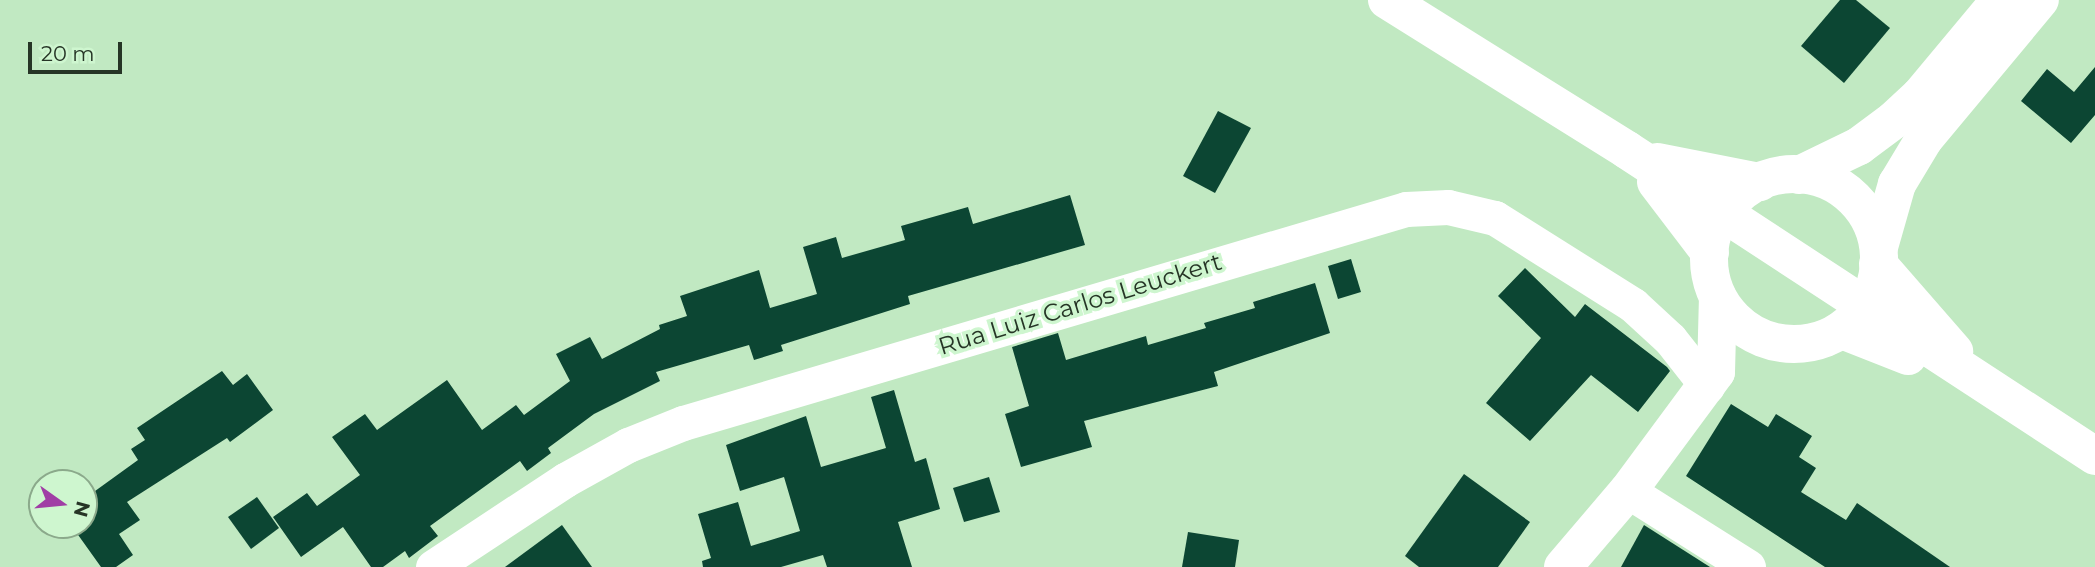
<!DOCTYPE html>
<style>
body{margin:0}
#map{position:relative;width:2095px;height:567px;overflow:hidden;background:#c1e9c2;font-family:Montserrat,sans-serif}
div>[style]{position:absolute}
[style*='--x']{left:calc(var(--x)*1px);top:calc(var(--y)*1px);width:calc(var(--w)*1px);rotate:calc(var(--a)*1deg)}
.building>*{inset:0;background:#0c4633}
.minor>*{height:35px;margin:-17.5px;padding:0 17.5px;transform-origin:17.5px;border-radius:17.5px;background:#fff}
.major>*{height:38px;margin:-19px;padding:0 19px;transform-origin:19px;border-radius:19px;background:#fff}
.major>.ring{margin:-19px;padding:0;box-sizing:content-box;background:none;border:38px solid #fff;border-radius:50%}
.highway>*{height:38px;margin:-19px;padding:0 19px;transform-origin:19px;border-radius:19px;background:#fff}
span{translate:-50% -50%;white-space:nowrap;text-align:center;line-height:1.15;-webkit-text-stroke:7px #cef6cf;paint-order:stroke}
.street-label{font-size:24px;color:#263526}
.north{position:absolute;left:28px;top:469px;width:70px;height:70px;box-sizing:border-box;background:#cef6cf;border:2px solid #8ba98b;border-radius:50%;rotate:105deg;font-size:19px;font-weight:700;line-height:28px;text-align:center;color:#263526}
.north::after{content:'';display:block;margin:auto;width:24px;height:32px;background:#a03ea5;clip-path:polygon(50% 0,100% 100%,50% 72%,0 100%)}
.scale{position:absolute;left:28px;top:42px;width:94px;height:32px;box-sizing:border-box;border:4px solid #263526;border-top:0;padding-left:9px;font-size:21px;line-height:24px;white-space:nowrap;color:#263526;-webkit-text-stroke:5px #cef6cf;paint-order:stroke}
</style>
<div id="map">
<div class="building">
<div style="clip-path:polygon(1840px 0,1856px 0,1890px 28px,1844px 83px,1801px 46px)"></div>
<div style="clip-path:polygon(2095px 67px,2095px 115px,2071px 143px,2021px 101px,2047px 69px,2074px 92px)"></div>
<div style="clip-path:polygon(1218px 111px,1251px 128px,1215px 193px,1183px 176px)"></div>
<div style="clip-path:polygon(1070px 195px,1085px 245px,908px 296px,910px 304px,781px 345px,783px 351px,754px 360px,749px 345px,656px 372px,660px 381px,594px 414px,548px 448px,551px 453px,527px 471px,520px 461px,430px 526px,438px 536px,409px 558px,405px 551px,383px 567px,371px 567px,343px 527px,301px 557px,273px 517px,307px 493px,317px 506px,360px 475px,332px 437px,365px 414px,377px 430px,447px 380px,482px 430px,516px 405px,524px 415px,570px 381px,556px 354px,590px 337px,602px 359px,660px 329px,659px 325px,687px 316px,680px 296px,759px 270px,770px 308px,817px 294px,803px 247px,836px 237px,842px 258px,905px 240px,901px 226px,968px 207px,973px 224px)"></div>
<div style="clip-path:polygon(1351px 259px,1361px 292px,1338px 299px,1328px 266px)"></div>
<div style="clip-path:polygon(1525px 268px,1575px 317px,1585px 304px,1667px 367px,1670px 371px,1638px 412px,1591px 375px,1530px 441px,1486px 403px,1541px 338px,1498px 296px)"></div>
<div style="clip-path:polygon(1315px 283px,1330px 333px,1214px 372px,1218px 386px,1084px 421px,1092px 447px,1021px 467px,1005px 414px,1029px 406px,1012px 347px,1058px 333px,1066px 360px,1146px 336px,1148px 345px,1206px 328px,1204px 323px,1255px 308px,1253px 302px)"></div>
<div style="clip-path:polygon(222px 371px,233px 385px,247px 374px,273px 410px,230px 442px,227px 438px,127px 502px,140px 520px,119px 534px,133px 555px,116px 567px,101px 567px,71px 525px,84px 525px,84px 499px,138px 460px,131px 449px,145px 440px,137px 428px)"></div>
<div style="clip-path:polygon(894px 390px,915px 462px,926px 458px,940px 509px,898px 522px,912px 567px,827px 567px,823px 555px,781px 567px,703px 567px,702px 561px,711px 558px,698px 514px,738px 502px,751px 546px,800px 531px,784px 477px,740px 491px,726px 445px,806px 416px,821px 467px,886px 448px,871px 397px)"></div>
<div style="clip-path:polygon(1731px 404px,1768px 427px,1776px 414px,1812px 436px,1799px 457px,1816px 468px,1801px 492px,1846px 520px,1857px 503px,1950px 567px,1825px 567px,1686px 476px)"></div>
<div style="clip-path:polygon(1464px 474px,1530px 522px,1498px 567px,1419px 567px,1405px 556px)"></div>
<div style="clip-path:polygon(989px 477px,1000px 512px,964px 522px,953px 488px)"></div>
<div style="clip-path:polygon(257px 497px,279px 528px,251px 549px,228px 517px)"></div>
<div style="clip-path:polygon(562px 525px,592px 567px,505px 567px)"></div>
<div style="clip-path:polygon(1644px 525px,1710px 567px,1621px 567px)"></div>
<div style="clip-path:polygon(1188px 532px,1239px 540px,1235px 567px,1182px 567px)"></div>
</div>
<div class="minor">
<div style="--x:1628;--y:491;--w:142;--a:32.3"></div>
<div style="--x:433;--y:567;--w:158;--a:-33.4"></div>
<div style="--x:565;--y:480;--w:72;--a:-29.1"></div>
<div style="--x:628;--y:445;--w:59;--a:-21.8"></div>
<div style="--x:683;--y:423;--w:754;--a:-16.49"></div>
<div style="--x:1406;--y:209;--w:42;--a:-2.7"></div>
<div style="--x:1448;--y:207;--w:48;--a:13.2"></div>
<div style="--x:1495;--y:218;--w:163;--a:32.2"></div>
<div style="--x:1633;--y:305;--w:50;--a:42.6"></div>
<div style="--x:1670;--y:339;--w:60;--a:51.8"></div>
</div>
<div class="major">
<div class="ring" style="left:1709px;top:174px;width:132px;height:132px"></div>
<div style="--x:1799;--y:175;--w:67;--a:-25.8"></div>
<div style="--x:1859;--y:146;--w:44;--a:-36.6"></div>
<div style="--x:1894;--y:120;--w:35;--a:-43"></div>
<div style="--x:1920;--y:96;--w:125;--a:-50.2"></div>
<div style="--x:1879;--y:247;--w:66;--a:-74.1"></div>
<div style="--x:1897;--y:184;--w:52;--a:-59"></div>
<div style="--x:1924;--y:139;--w:181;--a:-50.2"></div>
<div style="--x:1563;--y:567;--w:100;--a:-49.5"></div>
<div style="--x:1628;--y:491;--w:148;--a:-53.5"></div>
<div style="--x:1716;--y:372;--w:74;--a:-88.5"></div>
</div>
<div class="highway">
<div style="--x:1387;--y:0;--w:283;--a:32"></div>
<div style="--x:1627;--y:150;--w:559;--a:33.18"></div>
<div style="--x:1657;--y:162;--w:105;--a:11"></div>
<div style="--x:1656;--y:182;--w:89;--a:52.7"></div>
<div style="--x:1878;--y:264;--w:116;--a:48.9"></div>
<div style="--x:1842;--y:330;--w:71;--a:21.5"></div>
</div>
<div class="street-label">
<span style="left:1080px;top:304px;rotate:-17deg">Rua Luiz Carlos Leuckert</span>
</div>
<div class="north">N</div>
<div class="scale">20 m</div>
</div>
